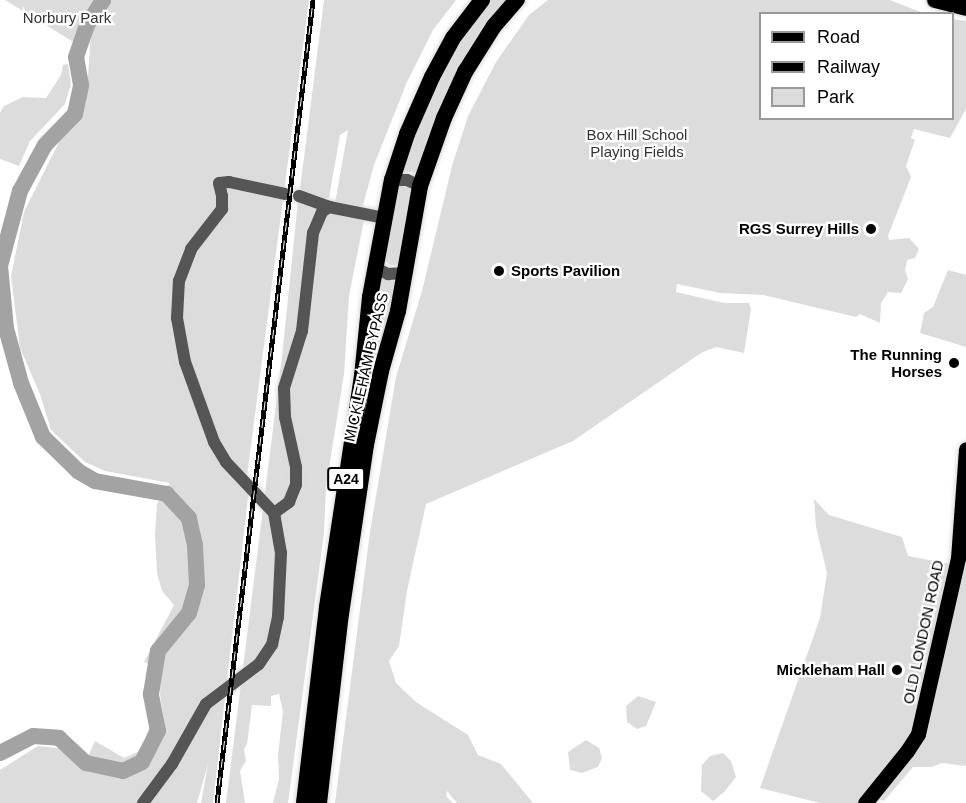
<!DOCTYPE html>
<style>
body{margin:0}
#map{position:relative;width:966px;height:803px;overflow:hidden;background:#fff;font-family:Arial,sans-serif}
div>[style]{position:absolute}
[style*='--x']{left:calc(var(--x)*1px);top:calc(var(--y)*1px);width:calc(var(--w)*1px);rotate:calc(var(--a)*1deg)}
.green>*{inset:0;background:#dcdcdc}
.river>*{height:16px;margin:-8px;padding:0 8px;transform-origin:8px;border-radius:8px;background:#a3a3a3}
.roads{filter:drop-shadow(0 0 2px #dbdbdb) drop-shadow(0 0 2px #dbdbdb)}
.minor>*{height:12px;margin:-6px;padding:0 6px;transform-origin:6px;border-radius:6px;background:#555}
.major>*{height:15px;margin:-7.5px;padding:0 7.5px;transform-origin:7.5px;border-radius:7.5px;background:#000}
.highway>*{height:16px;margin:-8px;padding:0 8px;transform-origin:8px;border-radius:8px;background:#000}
.rail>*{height:5px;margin-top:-2.5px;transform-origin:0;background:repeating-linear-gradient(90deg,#fff 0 9px,#000 0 18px);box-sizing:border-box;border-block:2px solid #000}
.dots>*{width:16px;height:16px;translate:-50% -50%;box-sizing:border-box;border:3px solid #fff;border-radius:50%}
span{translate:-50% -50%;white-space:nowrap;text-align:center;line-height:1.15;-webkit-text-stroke:4.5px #fff;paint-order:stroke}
.shield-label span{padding:2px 4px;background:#fff;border:2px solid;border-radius:4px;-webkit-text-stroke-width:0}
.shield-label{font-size:14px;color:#000;font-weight:700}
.park-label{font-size:15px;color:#333}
.poi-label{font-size:15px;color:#000;font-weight:700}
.right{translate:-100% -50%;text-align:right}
.left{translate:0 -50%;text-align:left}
.street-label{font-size:15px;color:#000}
.legend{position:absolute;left:759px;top:12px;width:195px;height:108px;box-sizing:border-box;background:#fff;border:2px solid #999;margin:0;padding:8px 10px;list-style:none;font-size:18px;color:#000}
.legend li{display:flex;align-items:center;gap:12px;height:30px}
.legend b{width:30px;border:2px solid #999}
</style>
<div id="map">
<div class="green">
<div style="clip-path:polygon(5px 0,96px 0,75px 43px)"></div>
<div style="clip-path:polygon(112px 0,309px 0,247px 476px,250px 480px,213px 803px,201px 803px,208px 764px,197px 803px,0 803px,0 770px,38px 746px,58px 748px,84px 765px,95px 741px,124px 758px,142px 750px,150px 724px,164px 721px,160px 695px,161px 668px,144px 662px,174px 605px,162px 591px,157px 573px,155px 534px,157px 504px,170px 483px,105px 471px,85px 462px,51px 430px,40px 394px,20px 348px,11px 276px,24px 212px,60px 140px,78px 119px,87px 91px,91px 32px)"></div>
<div style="clip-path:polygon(324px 0,456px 0,433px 30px,407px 82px,374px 165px,362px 209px,335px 203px,348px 130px,340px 135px,329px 198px,324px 199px,300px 189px)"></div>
<div style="clip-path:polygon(485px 0,513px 0,494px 21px,421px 174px,405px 171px,401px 167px,431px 90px)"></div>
<div style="clip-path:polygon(548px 0,890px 0,923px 13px,760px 14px,760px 118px,952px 118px,953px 19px,966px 21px,966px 109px,950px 138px,914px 129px,911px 138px,915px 140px,906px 166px,911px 177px,888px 236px,889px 240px,909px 238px,919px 249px,915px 258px,907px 260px,905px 270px,908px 279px,901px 293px,888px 292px,881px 303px,880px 323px,860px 314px,856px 317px,763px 295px,720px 293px,677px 284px,676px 292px,724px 303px,749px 303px,751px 309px,744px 353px,716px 347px,701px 353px,573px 441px,426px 504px,407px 591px,399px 646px,389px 661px,396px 683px,416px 702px,468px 735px,478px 755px,501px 764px,533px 803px,457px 803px,447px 791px,446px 796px,453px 803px,335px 803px,370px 532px,396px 377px,422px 291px,452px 166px,468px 116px,496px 62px,529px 15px)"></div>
<div style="clip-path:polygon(68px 64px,71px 84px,65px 104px,30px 141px,19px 166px,0 159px,0 113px,4px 106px,23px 97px,46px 98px,61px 75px,63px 65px)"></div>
<div style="clip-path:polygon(401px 185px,410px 187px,413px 191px,400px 258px,397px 265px,390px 265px,383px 259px,396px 191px)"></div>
<div style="clip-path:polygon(298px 201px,364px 220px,349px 296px,344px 374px,326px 487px,324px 533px,288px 803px,273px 803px,279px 779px,278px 755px,283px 711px,279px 694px,271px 696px,271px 706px,252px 705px,247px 744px,244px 749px,246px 761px,240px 771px,245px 803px,226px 803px,282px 357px)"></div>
<div style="clip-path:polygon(948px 270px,966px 275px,966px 347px,920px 333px,924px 313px,933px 307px)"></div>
<div style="clip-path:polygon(382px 277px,398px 283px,347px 507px,378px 280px)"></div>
<div style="clip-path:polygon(814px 499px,829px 515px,902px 537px,908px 556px,950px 564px,913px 731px,859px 803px,820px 803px,760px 788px,820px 618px,827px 573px,816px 527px)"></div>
<div style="clip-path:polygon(966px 537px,966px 766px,942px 763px,932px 767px,913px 767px,884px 801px,879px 799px,876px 803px,872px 798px,911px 751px)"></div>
<div style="clip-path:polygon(638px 696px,656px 702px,646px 726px,637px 729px,627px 722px,626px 706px)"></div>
<div style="clip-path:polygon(586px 740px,599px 748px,602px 758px,598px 767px,582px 773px,570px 770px,568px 752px)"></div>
<div style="clip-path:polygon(723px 753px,731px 761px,736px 777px,724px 792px,713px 801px,701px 791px,702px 765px,710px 756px)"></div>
</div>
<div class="river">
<div style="--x:0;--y:753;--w:37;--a:-27"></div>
<div style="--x:33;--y:736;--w:26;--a:4"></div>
<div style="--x:59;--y:738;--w:37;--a:43"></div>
<div style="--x:86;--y:763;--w:38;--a:12"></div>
<div style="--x:123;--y:771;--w:21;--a:-25"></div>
<div style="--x:142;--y:762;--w:35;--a:-63"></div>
<div style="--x:158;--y:731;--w:38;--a:-101"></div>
<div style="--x:151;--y:694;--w:44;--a:-80.8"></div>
<div style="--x:158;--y:651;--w:49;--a:-50.8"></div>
<div style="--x:189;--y:613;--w:29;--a:-74"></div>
<div style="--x:197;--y:585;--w:40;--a:-92.9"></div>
<div style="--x:195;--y:545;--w:28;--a:-103"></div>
<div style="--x:189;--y:518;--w:33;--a:-133"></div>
<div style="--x:167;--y:494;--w:73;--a:-169.8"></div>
<div style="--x:95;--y:481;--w:20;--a:-150"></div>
<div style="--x:78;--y:471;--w:49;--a:-135.8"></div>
<div style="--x:43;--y:437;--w:58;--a:-112.2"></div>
<div style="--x:21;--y:383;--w:57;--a:-105.3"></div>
<div style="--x:6;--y:328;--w:62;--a:-95.5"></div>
<div style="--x:0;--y:266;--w:78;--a:-75.1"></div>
<div style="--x:20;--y:191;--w:52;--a:-61.5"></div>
<div style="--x:45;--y:145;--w:43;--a:-45.9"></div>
<div style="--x:75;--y:114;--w:30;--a:-78"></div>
<div style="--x:81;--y:85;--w:28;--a:-100"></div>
<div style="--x:76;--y:57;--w:34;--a:-71"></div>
<div style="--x:87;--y:25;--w:30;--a:-57"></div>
</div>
<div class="roads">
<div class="minor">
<div style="--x:392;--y:180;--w:15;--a:0"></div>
<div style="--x:407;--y:180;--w:14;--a:25"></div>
<div style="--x:299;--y:196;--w:32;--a:20"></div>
<div style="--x:329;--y:207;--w:56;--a:11.3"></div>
<div style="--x:374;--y:267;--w:16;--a:27"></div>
<div style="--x:388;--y:274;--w:17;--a:-3"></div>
<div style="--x:274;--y:513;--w:70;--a:-133.3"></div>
<div style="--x:226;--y:462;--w:23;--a:-121"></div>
<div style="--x:214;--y:442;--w:85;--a:-109.9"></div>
<div style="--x:185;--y:362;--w:45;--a:-100.3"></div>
<div style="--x:177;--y:318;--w:37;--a:-87"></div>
<div style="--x:179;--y:281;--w:34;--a:-69"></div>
<div style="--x:191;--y:249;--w:51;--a:-52.2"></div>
<div style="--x:222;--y:209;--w:13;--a:-90"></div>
<div style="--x:222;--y:196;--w:13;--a:-103"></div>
<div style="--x:219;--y:183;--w:10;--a:-6"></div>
<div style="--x:229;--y:182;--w:57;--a:12.1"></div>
<div style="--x:143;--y:803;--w:49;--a:-53.4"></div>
<div style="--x:172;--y:764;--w:69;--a:-60.5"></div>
<div style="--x:206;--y:704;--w:66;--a:-37"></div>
<div style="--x:259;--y:664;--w:23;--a:-56"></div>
<div style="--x:272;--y:645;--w:29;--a:-78"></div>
<div style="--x:278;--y:617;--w:64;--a:-87.3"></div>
<div style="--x:281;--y:553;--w:41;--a:-99.9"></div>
<div style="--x:274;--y:513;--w:19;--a:-36"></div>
<div style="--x:289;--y:502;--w:18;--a:-68"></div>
<div style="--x:296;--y:485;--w:18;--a:-90"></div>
<div style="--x:296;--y:467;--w:51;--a:-102.4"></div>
<div style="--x:285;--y:417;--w:29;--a:-92"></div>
<div style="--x:284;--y:388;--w:60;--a:-72.5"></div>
<div style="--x:302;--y:331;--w:99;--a:-83.6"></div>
<div style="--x:313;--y:233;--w:23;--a:-67"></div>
<div style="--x:322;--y:212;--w:9;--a:-36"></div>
</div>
<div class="major">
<div style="--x:865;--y:803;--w:67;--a:-51.1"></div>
<div style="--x:907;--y:751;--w:20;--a:-57"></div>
<div style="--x:918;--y:734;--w:180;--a:-77.2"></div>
<div style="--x:958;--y:558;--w:109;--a:-85.8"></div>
</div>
<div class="highway">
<div style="--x:935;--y:0;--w:32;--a:14"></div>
<div style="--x:304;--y:803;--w:197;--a:-83.3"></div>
<div style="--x:327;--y:607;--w:234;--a:-81.4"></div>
<div style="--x:362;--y:376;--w:79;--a:-84.2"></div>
<div style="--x:370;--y:297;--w:119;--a:-79.4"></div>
<div style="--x:392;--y:180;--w:48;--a:-71.9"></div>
<div style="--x:407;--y:134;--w:62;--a:-66.3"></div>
<div style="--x:432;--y:77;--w:44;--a:-61.7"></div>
<div style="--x:453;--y:38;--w:48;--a:-52.7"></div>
<div style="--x:319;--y:803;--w:190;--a:-83.4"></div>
<div style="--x:341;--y:614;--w:171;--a:-81.6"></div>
<div style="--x:366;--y:445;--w:76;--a:-78.5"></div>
<div style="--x:381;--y:371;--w:62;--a:-74.2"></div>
<div style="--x:398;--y:311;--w:127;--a:-80"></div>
<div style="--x:420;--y:186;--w:72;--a:-70.6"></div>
<div style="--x:444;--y:118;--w:51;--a:-65.5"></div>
<div style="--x:465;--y:72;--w:54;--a:-57.8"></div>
<div style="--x:494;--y:26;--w:35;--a:-49"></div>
</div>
</div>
<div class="rail">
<div style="--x:217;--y:803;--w:809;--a:-83.18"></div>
</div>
<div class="dots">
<div style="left:871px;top:229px;background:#000"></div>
<div style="left:499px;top:271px;background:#000"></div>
<div style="left:954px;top:363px;background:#000"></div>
<div style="left:897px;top:670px;background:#000"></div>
</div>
<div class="shield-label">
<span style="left:346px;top:479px">A24</span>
</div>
<div class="park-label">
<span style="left:67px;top:18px">Norbury Park</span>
<span style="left:637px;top:143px">Box Hill School<br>Playing Fields</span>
</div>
<div class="poi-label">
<span class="right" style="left:859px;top:229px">RGS Surrey Hills</span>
<span class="left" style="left:511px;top:271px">Sports Pavilion</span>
<span class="right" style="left:942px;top:363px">The Running<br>Horses</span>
<span class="right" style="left:885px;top:670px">Mickleham Hall</span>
</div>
<div class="street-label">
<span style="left:366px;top:367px;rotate:-77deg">MICKLEHAM BYPASS</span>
<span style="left:923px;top:632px;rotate:-78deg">OLD LONDON ROAD</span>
</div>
<ul class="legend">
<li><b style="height:8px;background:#000"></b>Road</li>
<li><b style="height:8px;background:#000"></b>Railway</li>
<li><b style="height:16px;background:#dcdcdc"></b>Park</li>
</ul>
</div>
